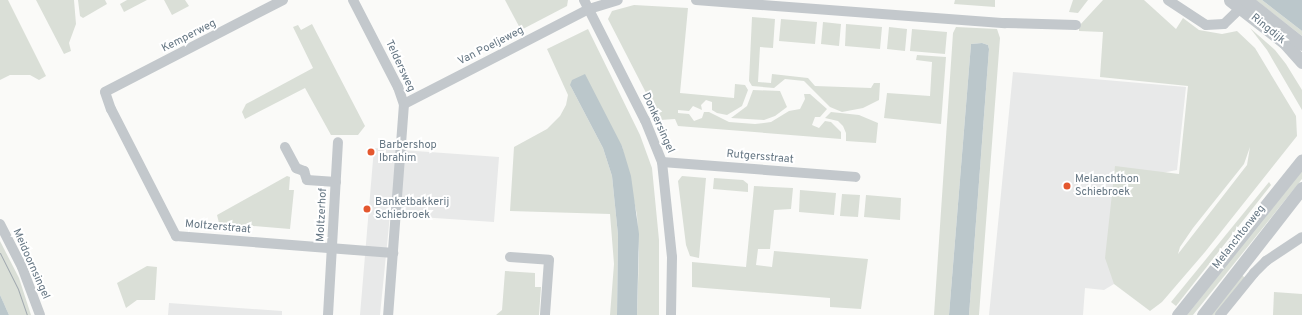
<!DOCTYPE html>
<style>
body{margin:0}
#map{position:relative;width:1302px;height:315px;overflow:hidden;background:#fafaf8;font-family:Overpass,sans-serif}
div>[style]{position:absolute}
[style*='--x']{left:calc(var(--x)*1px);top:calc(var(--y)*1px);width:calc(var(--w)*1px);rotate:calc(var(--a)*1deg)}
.built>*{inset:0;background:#e8e9e9}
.green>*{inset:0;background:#dadfd7}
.water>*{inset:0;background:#bbc7cb}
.minor>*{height:10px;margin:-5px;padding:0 5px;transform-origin:5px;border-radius:5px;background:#c3c8cc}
.tertiary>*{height:13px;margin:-6.5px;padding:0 6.5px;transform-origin:6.5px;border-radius:6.5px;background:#c3c8cc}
.tram>*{height:1px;margin:-0.5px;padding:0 0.5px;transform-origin:0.5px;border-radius:0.5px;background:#a2aab0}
.dots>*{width:11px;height:11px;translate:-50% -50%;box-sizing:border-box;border:2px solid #fff;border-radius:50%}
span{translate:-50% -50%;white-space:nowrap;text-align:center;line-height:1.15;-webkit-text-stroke:4px #fff;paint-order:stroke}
.street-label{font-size:11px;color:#657683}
.poi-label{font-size:11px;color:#657683}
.left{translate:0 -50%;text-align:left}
</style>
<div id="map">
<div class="built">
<div style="clip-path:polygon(1013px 72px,1186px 87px,1177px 170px,1141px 177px,1120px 272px,1114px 284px,1104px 290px,1085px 288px,1083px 315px,989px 315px)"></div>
<div style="clip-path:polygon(374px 148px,499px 157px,494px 222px,390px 215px,380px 315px,360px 315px)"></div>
<div style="clip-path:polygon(169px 303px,282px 311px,282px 315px,168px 315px)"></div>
</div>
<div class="green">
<div style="clip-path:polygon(0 0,8px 0,46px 76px,39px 80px,30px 75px,10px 75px,0 80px)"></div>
<div style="clip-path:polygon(36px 0,74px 0,76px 24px,69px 43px,71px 51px,64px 54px)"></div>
<div style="clip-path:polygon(78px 0,105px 0,107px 4px,83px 18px,80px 16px)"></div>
<div style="clip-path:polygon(127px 0,147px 0,124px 12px,120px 4px)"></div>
<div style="clip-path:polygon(164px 0,185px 0,189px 6px,172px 15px)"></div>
<div style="clip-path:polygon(505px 0,568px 0,567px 6px,521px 30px)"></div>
<div style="clip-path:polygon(955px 0,995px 0,995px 7px,954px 4px)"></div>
<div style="clip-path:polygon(1073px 0,1088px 0,1078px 13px,1069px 12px)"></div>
<div style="clip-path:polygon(evenodd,1103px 0,1144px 0,1176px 29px,1183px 18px,1199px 30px,1222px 34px,1237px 31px,1255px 48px,1296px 116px,1297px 136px,1205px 252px,1162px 302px,1150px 311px,1114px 284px,1105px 258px,1115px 166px,1179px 174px,1188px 86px,1100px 77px,1103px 32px,1079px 31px,1079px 26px,1103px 0,1250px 147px,1247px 165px,1178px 254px,1180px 247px,1193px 228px,1244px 164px,1250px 147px)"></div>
<div style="clip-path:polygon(1256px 0,1262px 0,1302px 31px,1302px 36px)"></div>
<div style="clip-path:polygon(634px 5px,688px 8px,680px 93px,734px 98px,735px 84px,745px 85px,748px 90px,742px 106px,727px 115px,717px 113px,712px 110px,712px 102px,706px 100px,701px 105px,702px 110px,693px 106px,689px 111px,678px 110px,678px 113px,689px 114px,694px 121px,702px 118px,704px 112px,709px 112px,729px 122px,755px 124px,771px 122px,789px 111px,800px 109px,805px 99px,804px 94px,810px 94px,827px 109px,820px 117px,815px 117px,812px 125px,819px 128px,825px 121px,831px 122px,841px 132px,841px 139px,678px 126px,675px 119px,660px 120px,608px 19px,612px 11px)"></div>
<div style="clip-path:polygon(752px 17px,775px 19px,773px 48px,760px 47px,758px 82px,771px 83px,772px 74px,808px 78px,815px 86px,871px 88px,874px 83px,880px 83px,879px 100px,863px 108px,842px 112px,830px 107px,804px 81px,785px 79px,774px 88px,752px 86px,749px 81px)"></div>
<div style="clip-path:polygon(781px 19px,817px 22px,815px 44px,779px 41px)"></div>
<div style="clip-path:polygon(823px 22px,841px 24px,839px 46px,821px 44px)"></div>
<div style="clip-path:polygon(312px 24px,365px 126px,358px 135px,331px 135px,305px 88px,245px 119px,242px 112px,246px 104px,313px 68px,293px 27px,298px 25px,301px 30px)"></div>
<div style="clip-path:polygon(846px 24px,882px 27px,880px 49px,845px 46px)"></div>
<div style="clip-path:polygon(889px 27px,907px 29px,905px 51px,887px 49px)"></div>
<div style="clip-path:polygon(956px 27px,997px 29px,1000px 38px,979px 315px,969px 315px,989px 49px,988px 45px,982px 43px,971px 44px,949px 315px,934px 315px,953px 33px)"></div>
<div style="clip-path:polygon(1250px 28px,1275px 50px,1286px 64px,1302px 90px,1302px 110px,1267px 50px)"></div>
<div style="clip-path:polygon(588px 29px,640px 135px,652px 168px,659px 240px,659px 315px,637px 315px,639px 252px,637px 215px,622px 146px,570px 85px,603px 148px,612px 176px,618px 235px,617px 315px,610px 315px,614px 264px,610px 214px,510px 211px,514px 147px,547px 129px,560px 116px,566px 105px,568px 95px,547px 49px)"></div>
<div style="clip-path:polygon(912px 29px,947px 32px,945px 54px,910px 51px)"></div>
<div style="clip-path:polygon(917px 55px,946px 57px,941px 124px,884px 118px,887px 93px,930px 96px,932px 62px,916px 60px)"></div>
<div style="clip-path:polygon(753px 90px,780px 91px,787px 107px,775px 116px,764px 120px,731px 118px,747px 106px)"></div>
<div style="clip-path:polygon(831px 112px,859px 115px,878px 123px,876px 143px,846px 141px,846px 133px,843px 126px,838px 121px,825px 118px)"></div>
<div style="clip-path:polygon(1302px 169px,1302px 179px,1193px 315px,1187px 315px)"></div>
<div style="clip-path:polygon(287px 176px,290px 177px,289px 190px,294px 190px,290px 229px,219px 223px,217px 215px)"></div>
<div style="clip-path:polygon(682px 176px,706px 178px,699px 258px,690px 256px,686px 245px,678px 181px)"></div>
<div style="clip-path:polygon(714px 178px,743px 180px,748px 184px,748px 192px,713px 189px)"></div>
<div style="clip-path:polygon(1269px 182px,1271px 185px,1176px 306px,1171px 302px)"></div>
<div style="clip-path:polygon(754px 186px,793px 188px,791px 209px,774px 210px,770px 249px,758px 249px,756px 265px,772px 267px,774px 251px,868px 259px,861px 309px,830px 307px,830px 298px,692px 287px,692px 262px,746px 267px)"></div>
<div style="clip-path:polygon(800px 190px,836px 193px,834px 215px,799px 212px)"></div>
<div style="clip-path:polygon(842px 194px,860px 195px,858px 217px,840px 216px)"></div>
<div style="clip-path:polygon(866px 195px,901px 198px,900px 220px,864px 217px)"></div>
<div style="clip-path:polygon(0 241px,19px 278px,31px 315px,9px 315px,0 295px)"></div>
<div style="clip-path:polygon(147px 266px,157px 267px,155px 300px,137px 300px,126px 308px,117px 283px)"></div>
<div style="clip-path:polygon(505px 271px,535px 273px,535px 287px,541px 287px,539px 315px,496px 315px,502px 310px)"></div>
<div style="clip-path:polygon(1242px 275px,1245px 278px,1215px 315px,1211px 315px)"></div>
<div style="clip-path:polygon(1274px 292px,1302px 294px,1302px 315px,1273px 315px)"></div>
</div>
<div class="water">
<div style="clip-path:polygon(1262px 0,1302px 0,1302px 31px)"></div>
<div style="clip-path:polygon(982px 43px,988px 45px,989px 49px,969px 315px,949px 315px,971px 44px)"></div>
<div style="clip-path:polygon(585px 74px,622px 146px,631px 176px,639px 234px,637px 315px,617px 315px,618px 235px,612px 176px,603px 148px,570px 85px,572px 80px)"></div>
<div style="clip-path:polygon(0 295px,1px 297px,9px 315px,0 315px)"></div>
</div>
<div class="minor">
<div style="--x:283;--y:0;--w:200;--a:152.7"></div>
<div style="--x:105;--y:92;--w:18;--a:71"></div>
<div style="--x:111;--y:109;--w:143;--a:62.9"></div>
<div style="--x:176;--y:236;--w:218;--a:4.5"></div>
<div style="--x:353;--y:0;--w:98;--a:62.7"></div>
<div style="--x:398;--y:87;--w:18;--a:71"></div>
<div style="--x:404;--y:104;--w:212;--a:94.3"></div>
<div style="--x:584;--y:0;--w:135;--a:63.1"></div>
<div style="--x:645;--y:120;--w:45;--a:68"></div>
<div style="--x:662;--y:162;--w:96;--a:84"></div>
<div style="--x:672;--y:257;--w:58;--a:91"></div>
<div style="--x:696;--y:0;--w:310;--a:4.3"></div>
<div style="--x:1005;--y:23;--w:71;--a:1.6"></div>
<div style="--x:1168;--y:0;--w:45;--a:33.3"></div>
<div style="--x:1206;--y:25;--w:18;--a:-3"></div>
<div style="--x:1224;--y:24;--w:30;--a:-44"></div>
<div style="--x:404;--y:104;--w:208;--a:-27.2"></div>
<div style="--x:589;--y:9;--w:30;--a:-17"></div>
<div style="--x:285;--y:147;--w:24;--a:62"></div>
<div style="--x:296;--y:168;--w:9;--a:21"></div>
<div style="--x:304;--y:171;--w:9;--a:72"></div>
<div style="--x:307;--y:180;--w:29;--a:4"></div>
<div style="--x:662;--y:162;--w:194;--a:4.4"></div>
<div style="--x:0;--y:224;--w:48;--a:62.9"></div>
<div style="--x:22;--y:267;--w:51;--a:69.4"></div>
<div style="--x:510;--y:257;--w:39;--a:4"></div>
<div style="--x:549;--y:260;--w:55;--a:94.2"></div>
<div style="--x:328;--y:315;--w:173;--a:-86.7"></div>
<div style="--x:1220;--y:315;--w:54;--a:-51"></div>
<div style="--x:1254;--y:273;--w:17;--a:-45"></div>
<div style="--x:1266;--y:261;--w:43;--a:-33.7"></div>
</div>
<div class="tertiary">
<div style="--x:1230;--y:0;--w:68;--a:37.9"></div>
<div style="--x:1284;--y:42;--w:27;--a:48"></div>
<div style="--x:1246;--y:0;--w:71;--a:38.2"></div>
<div style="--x:1178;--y:315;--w:198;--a:-51.3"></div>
<div style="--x:1203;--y:315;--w:161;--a:-52.1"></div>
</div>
<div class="tram">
<div style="--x:0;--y:253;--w:40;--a:63.4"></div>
<div style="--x:18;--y:289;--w:28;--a:71"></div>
</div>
<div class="dots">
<div style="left:371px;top:152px;background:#e4572e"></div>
<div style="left:1067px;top:186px;background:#e4572e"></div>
<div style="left:367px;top:209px;background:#e4572e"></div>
</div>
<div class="street-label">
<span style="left:1268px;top:29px;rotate:39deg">Ringdijk</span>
<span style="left:189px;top:36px;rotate:-27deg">Kemperweg</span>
<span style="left:491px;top:46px;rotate:-27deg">Van Poeljeweg</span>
<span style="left:400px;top:66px;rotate:65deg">Teldersweg</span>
<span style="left:658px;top:123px;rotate:66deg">Donkersingel</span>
<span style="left:760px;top:157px;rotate:5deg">Rutgersstraat</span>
<span style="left:322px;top:215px;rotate:-87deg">Moltzerhof</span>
<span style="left:218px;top:227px;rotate:5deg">Moltzerstraat</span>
<span style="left:1239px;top:237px;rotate:-52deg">Melanchtonweg</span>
<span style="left:31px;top:264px;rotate:66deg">Meidoornsingel</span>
</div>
<div class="poi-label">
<span class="left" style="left:379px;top:152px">Barbershop<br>Ibrahim</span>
<span class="left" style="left:1075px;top:186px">Melanchthon<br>Schiebroek</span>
<span class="left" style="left:375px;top:209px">Banketbakkerij<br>Schiebroek</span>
</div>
</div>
